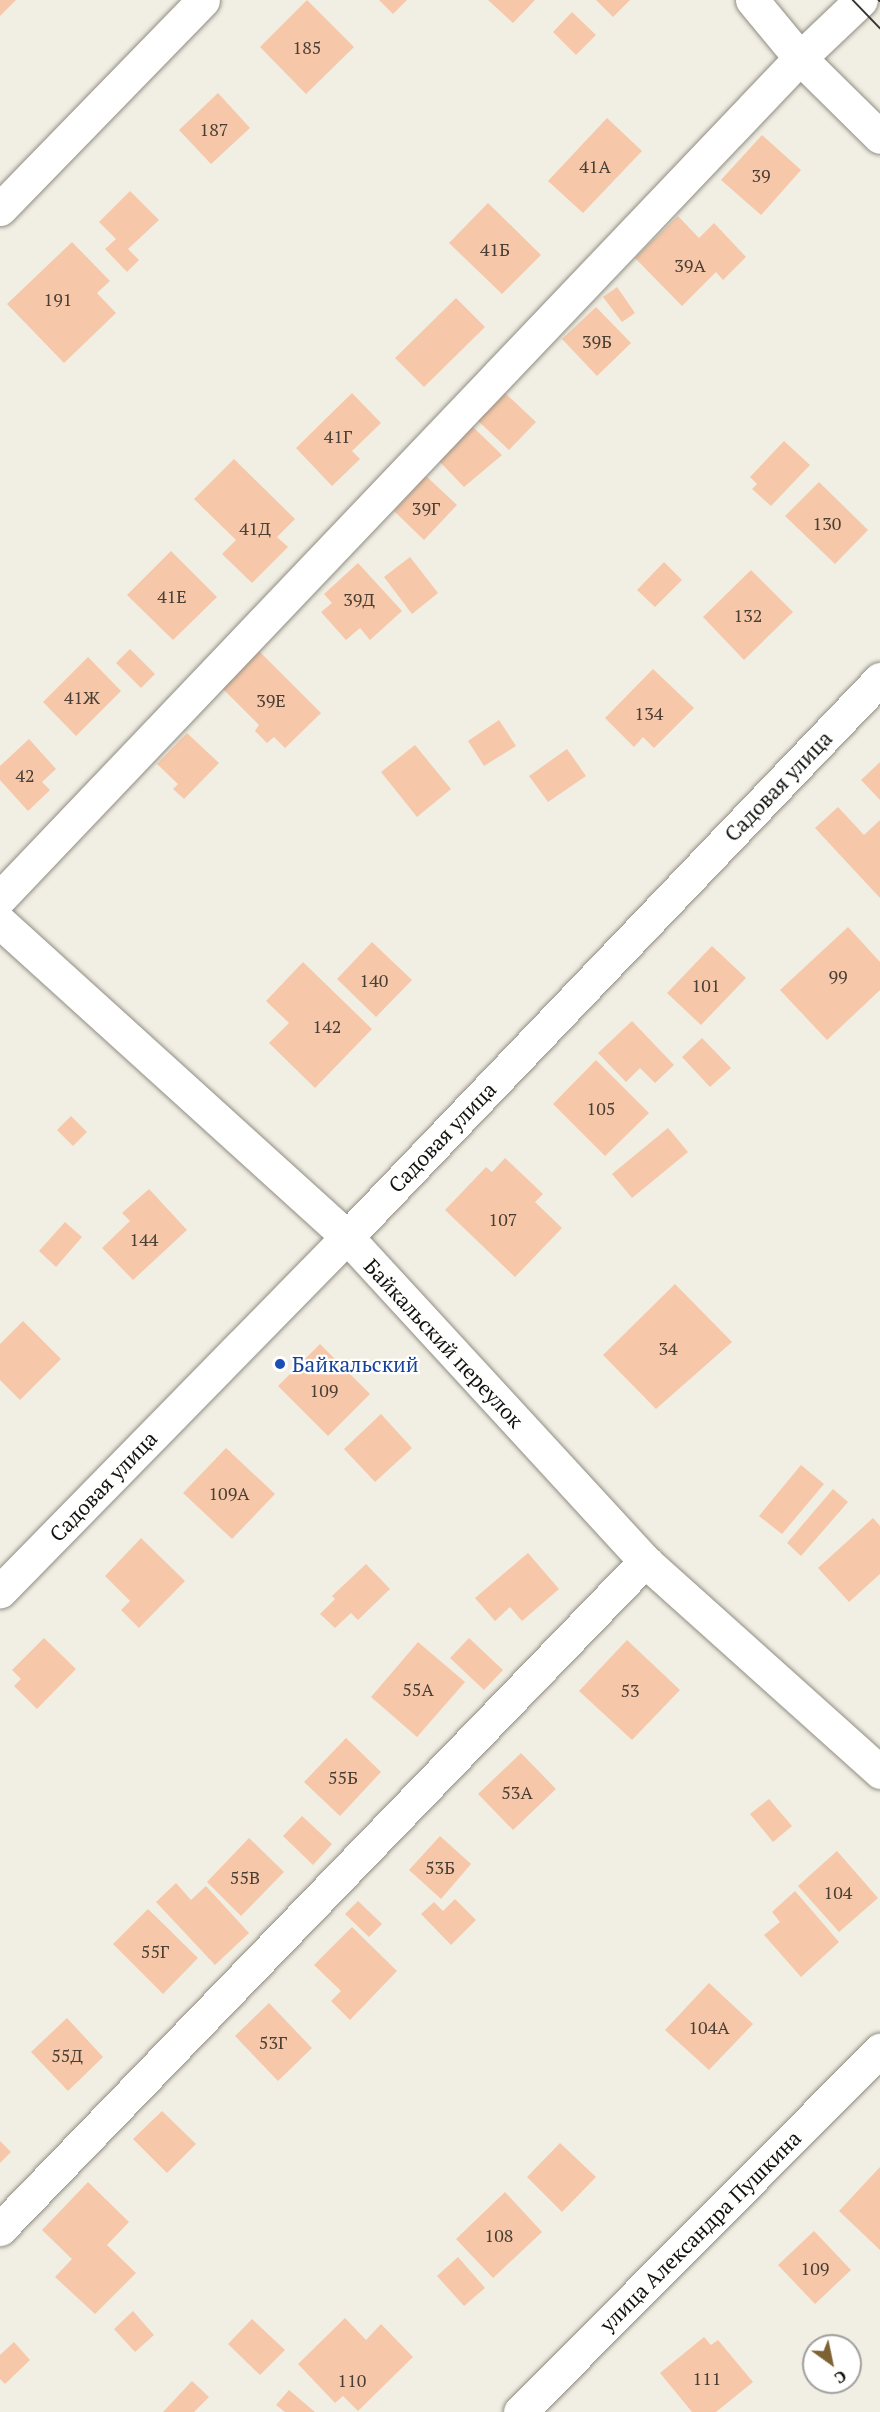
<!DOCTYPE html>
<meta charset="utf-8">
<style>
body{margin:0}
#map{position:relative;width:880px;height:2412px;overflow:hidden;background:#f1eee3;font-family:"PT Serif",serif}
div>[style]{position:absolute}
[style*='--x']{left:calc(var(--x)*1px);top:calc(var(--y)*1px);width:calc(var(--w)*1px);rotate:calc(var(--a)*1deg)}
.building>*{inset:0;background:#f6c8a9}
.roads{filter:drop-shadow(0 0 2px #908d83) drop-shadow(0 0 2px #908d83)}
.minor>*{height:33px;margin:-16.5px;padding:0 16.5px;transform-origin:16.5px;border-radius:16.5px;background:#fff}
.major>*{height:33px;margin:-16.5px;padding:0 16.5px;transform-origin:16.5px;border-radius:16.5px;background:#fff}
.tram>*{height:1.5px;margin:-0.75px;padding:0 0.75px;transform-origin:0.75px;border-radius:0.75px;background:#363631}
.dots>*{width:16px;height:16px;translate:-50% -50%;box-sizing:border-box;border:3px solid #fff;border-radius:50%}
span{translate:-50% -50%;white-space:nowrap;text-align:center;line-height:1.15;-webkit-text-stroke:4.5px #fff;paint-order:stroke}
.number-label{font-size:18px;color:#4a3f34}
.number-label span{-webkit-text-stroke-width:0}
.street-label{font-size:21px;color:#11110d}
.transit-label{font-size:21px;color:#164399}
.left{translate:0 -50%;text-align:left}
.north{position:absolute;left:802px;top:2334px;width:60px;height:60px;box-sizing:border-box;background:#fff;border:2px solid #a0a09e;border-radius:50%;rotate:147deg;font-size:16px;font-weight:700;line-height:24px;text-align:center;color:#11110d}
.north::after{content:'';display:block;margin:auto;width:21px;height:27px;background:#7d6234;clip-path:polygon(50% 0,100% 100%,50% 72%,0 100%)}
</style>
<div id="map">
<div class="building">
<div style="clip-path:polygon(0 0,16px 0,0 16px)"></div>
<div style="clip-path:polygon(307px 0,354px 47px,306px 94px,260px 47px)"></div>
<div style="clip-path:polygon(379px 0,407px 0,393px 14px)"></div>
<div style="clip-path:polygon(488px 0,535px 0,513px 23px)"></div>
<div style="clip-path:polygon(596px 0,630px 0,613px 17px)"></div>
<div style="clip-path:polygon(572px 12px,596px 35px,576px 55px,553px 32px)"></div>
<div style="clip-path:polygon(218px 93px,250px 128px,211px 164px,179px 130px)"></div>
<div style="clip-path:polygon(607px 118px,642px 151px,583px 213px,548px 181px)"></div>
<div style="clip-path:polygon(762px 135px,801px 170px,761px 215px,721px 180px)"></div>
<div style="clip-path:polygon(130px 191px,159px 220px,128px 249px,139px 260px,127px 272px,105px 249px,116px 239px,99px 222px)"></div>
<div style="clip-path:polygon(488px 203px,541px 255px,502px 294px,449px 243px)"></div>
<div style="clip-path:polygon(678px 216px,699px 238px,714px 223px,746px 257px,723px 280px,716px 272px,682px 306px,635px 258px)"></div>
<div style="clip-path:polygon(72px 242px,110px 281px,97px 293px,116px 313px,64px 363px,7px 304px)"></div>
<div style="clip-path:polygon(617px 287px,635px 313px,622px 322px,603px 297px)"></div>
<div style="clip-path:polygon(456px 298px,485px 327px,424px 387px,395px 358px)"></div>
<div style="clip-path:polygon(596px 307px,631px 343px,597px 376px,562px 339px)"></div>
<div style="clip-path:polygon(504px 392px,536px 422px,509px 450px,477px 420px)"></div>
<div style="clip-path:polygon(352px 393px,381px 423px,352px 451px,360px 459px,332px 486px,296px 448px)"></div>
<div style="clip-path:polygon(472px 426px,502px 455px,464px 487px,438px 460px)"></div>
<div style="clip-path:polygon(784px 441px,810px 465px,771px 506px,752px 489px,757px 484px,750px 477px)"></div>
<div style="clip-path:polygon(234px 459px,295px 519px,277px 537px,288px 547px,252px 583px,222px 554px,236px 540px,194px 499px)"></div>
<div style="clip-path:polygon(426px 476px,457px 505px,424px 540px,394px 511px)"></div>
<div style="clip-path:polygon(819px 482px,868px 530px,835px 564px,785px 516px)"></div>
<div style="clip-path:polygon(171px 551px,217px 597px,173px 640px,127px 595px)"></div>
<div style="clip-path:polygon(410px 557px,438px 593px,412px 614px,384px 577px)"></div>
<div style="clip-path:polygon(664px 562px,682px 580px,655px 607px,637px 590px)"></div>
<div style="clip-path:polygon(358px 563px,402px 611px,370px 640px,360px 628px,346px 640px,321px 612px,332px 603px,324px 594px)"></div>
<div style="clip-path:polygon(751px 570px,793px 612px,744px 660px,703px 617px)"></div>
<div style="clip-path:polygon(130px 649px,155px 674px,141px 688px,116px 663px)"></div>
<div style="clip-path:polygon(258px 650px,321px 713px,285px 748px,274px 737px,267px 743px,255px 731px,259px 725px,221px 687px)"></div>
<div style="clip-path:polygon(88px 657px,121px 691px,76px 736px,43px 702px)"></div>
<div style="clip-path:polygon(653px 669px,694px 708px,654px 748px,643px 737px,634px 747px,605px 718px)"></div>
<div style="clip-path:polygon(499px 720px,516px 746px,484px 766px,468px 741px)"></div>
<div style="clip-path:polygon(187px 733px,219px 763px,184px 799px,173px 789px,178px 784px,157px 764px)"></div>
<div style="clip-path:polygon(29px 739px,56px 769px,42px 782px,50px 790px,28px 811px,0 780px,0 766px)"></div>
<div style="clip-path:polygon(415px 745px,451px 789px,417px 817px,381px 772px)"></div>
<div style="clip-path:polygon(567px 749px,586px 776px,548px 802px,529px 776px)"></div>
<div style="clip-path:polygon(880px 762px,880px 800px,861px 780px)"></div>
<div style="clip-path:polygon(838px 807px,864px 835px,880px 820px,880px 898px,815px 828px)"></div>
<div style="clip-path:polygon(848px 927px,880px 962px,880px 990px,827px 1040px,780px 990px)"></div>
<div style="clip-path:polygon(372px 942px,412px 980px,376px 1017px,337px 979px)"></div>
<div style="clip-path:polygon(712px 946px,746px 978px,701px 1025px,667px 993px)"></div>
<div style="clip-path:polygon(303px 962px,372px 1029px,315px 1088px,269px 1043px,289px 1023px,266px 1001px)"></div>
<div style="clip-path:polygon(632px 1021px,674px 1065px,655px 1083px,640px 1068px,626px 1082px,598px 1053px)"></div>
<div style="clip-path:polygon(702px 1038px,731px 1068px,710px 1087px,682px 1057px)"></div>
<div style="clip-path:polygon(596px 1060px,649px 1113px,605px 1156px,553px 1104px)"></div>
<div style="clip-path:polygon(71px 1116px,87px 1132px,73px 1146px,57px 1130px)"></div>
<div style="clip-path:polygon(668px 1128px,688px 1152px,632px 1198px,612px 1174px)"></div>
<div style="clip-path:polygon(505px 1158px,543px 1194px,535px 1202px,562px 1228px,515px 1277px,445px 1210px,486px 1167px,492px 1172px)"></div>
<div style="clip-path:polygon(149px 1189px,187px 1230px,133px 1280px,102px 1248px,130px 1221px,122px 1213px)"></div>
<div style="clip-path:polygon(65px 1222px,82px 1237px,56px 1267px,39px 1251px)"></div>
<div style="clip-path:polygon(675px 1284px,732px 1342px,656px 1409px,603px 1355px)"></div>
<div style="clip-path:polygon(23px 1321px,61px 1359px,20px 1400px,0 1380px,0 1344px)"></div>
<div style="clip-path:polygon(320px 1344px,370px 1394px,328px 1436px,278px 1386px)"></div>
<div style="clip-path:polygon(381px 1414px,412px 1448px,375px 1482px,344px 1449px)"></div>
<div style="clip-path:polygon(226px 1448px,275px 1494px,232px 1539px,183px 1493px)"></div>
<div style="clip-path:polygon(801px 1465px,824px 1484px,782px 1534px,759px 1516px)"></div>
<div style="clip-path:polygon(833px 1489px,848px 1502px,801px 1556px,787px 1543px)"></div>
<div style="clip-path:polygon(873px 1518px,880px 1526px,880px 1574px,849px 1602px,818px 1568px)"></div>
<div style="clip-path:polygon(141px 1538px,185px 1581px,139px 1628px,121px 1610px,130px 1601px,105px 1576px)"></div>
<div style="clip-path:polygon(528px 1553px,559px 1589px,522px 1621px,510px 1607px,495px 1621px,475px 1598px)"></div>
<div style="clip-path:polygon(366px 1564px,390px 1589px,358px 1620px,351px 1613px,335px 1628px,320px 1614px,335px 1599px,332px 1596px)"></div>
<div style="clip-path:polygon(44px 1638px,76px 1669px,37px 1709px,14px 1686px,21px 1679px,12px 1670px)"></div>
<div style="clip-path:polygon(469px 1638px,503px 1670px,484px 1690px,450px 1658px)"></div>
<div style="clip-path:polygon(627px 1640px,680px 1690px,632px 1740px,579px 1691px)"></div>
<div style="clip-path:polygon(418px 1642px,465px 1682px,417px 1737px,371px 1697px)"></div>
<div style="clip-path:polygon(346px 1738px,381px 1772px,340px 1816px,304px 1782px)"></div>
<div style="clip-path:polygon(521px 1753px,556px 1789px,513px 1830px,478px 1794px)"></div>
<div style="clip-path:polygon(769px 1799px,792px 1826px,773px 1842px,750px 1814px)"></div>
<div style="clip-path:polygon(302px 1816px,332px 1844px,313px 1865px,283px 1836px)"></div>
<div style="clip-path:polygon(440px 1836px,471px 1864px,441px 1899px,409px 1870px)"></div>
<div style="clip-path:polygon(249px 1838px,284px 1872px,241px 1916px,207px 1882px)"></div>
<div style="clip-path:polygon(837px 1851px,878px 1898px,839px 1932px,798px 1886px)"></div>
<div style="clip-path:polygon(176px 1883px,191px 1900px,206px 1886px,249px 1933px,215px 1965px,156px 1902px)"></div>
<div style="clip-path:polygon(795px 1891px,839px 1942px,801px 1977px,764px 1935px,780px 1922px,772px 1912px)"></div>
<div style="clip-path:polygon(455px 1899px,476px 1920px,451px 1945px,421px 1914px,434px 1902px,443px 1911px)"></div>
<div style="clip-path:polygon(358px 1901px,382px 1924px,369px 1937px,345px 1914px)"></div>
<div style="clip-path:polygon(148px 1909px,198px 1958px,163px 1994px,113px 1944px)"></div>
<div style="clip-path:polygon(352px 1927px,397px 1971px,350px 2020px,331px 2001px,341px 1991px,314px 1965px)"></div>
<div style="clip-path:polygon(709px 1983px,753px 2024px,709px 2070px,665px 2030px)"></div>
<div style="clip-path:polygon(269px 2003px,312px 2048px,278px 2081px,235px 2036px)"></div>
<div style="clip-path:polygon(67px 2018px,103px 2057px,68px 2091px,31px 2052px)"></div>
<div style="clip-path:polygon(162px 2111px,196px 2144px,167px 2173px,133px 2139px)"></div>
<div style="clip-path:polygon(0 2141px,11px 2152px,0 2163px)"></div>
<div style="clip-path:polygon(560px 2143px,596px 2177px,562px 2212px,527px 2177px)"></div>
<div style="clip-path:polygon(880px 2167px,880px 2250px,839px 2211px)"></div>
<div style="clip-path:polygon(88px 2182px,129px 2222px,107px 2245px,136px 2273px,95px 2314px,55px 2277px,72px 2259px,42px 2230px)"></div>
<div style="clip-path:polygon(505px 2192px,542px 2232px,493px 2278px,456px 2239px)"></div>
<div style="clip-path:polygon(814px 2231px,851px 2270px,815px 2304px,778px 2265px)"></div>
<div style="clip-path:polygon(458px 2257px,485px 2288px,464px 2306px,437px 2276px)"></div>
<div style="clip-path:polygon(133px 2311px,154px 2335px,135px 2352px,114px 2329px)"></div>
<div style="clip-path:polygon(345px 2318px,366px 2340px,381px 2324px,413px 2357px,358px 2411px,343px 2396px,335px 2403px,298px 2364px)"></div>
<div style="clip-path:polygon(252px 2319px,285px 2350px,260px 2375px,228px 2344px)"></div>
<div style="clip-path:polygon(704px 2337px,711px 2345px,718px 2340px,753px 2382px,716px 2412px,692px 2412px,660px 2373px)"></div>
<div style="clip-path:polygon(14px 2342px,30px 2360px,5px 2384px,0 2379px,0 2355px)"></div>
<div style="clip-path:polygon(192px 2381px,209px 2397px,194px 2412px,163px 2412px)"></div>
<div style="clip-path:polygon(289px 2390px,315px 2412px,285px 2412px,276px 2405px)"></div>
</div>
<div class="roads">
<div class="minor">
<div style="--x:752;--y:0;--w:75;--a:50.4"></div>
<div style="--x:800;--y:58;--w:112;--a:44.6"></div>
<div style="--x:880;--y:679;--w:772;--a:133.69"></div>
<div style="--x:347;--y:1237;--w:440;--a:47.4"></div>
<div style="--x:645;--y:1561;--w:316;--a:41.9"></div>
<div style="--x:0;--y:898;--w:1160;--a:-46.4"></div>
<div style="--x:800;--y:58;--w:84;--a:-43.6"></div>
<div style="--x:0;--y:2229;--w:929;--a:-46"></div>
<div style="--x:520;--y:2412;--w:511;--a:-45.16"></div>
</div>
<div class="major">
<div style="--x:0;--y:209;--w:291;--a:-45.8"></div>
<div style="--x:0;--y:922;--w:469;--a:42.2"></div>
<div style="--x:347;--y:1237;--w:496;--a:134.4"></div>
</div>
</div>
<div class="tram">
<div style="--x:853;--y:0;--w:39;--a:46"></div>
<div style="--x:879;--y:0;--w:1;--a:45"></div>
</div>
<div class="dots">
<div style="left:280px;top:1364px;background:#1a4fb4"></div>
</div>
<div class="number-label">
<span style="left:307px;top:47px">185</span>
<span style="left:214px;top:129px">187</span>
<span style="left:595px;top:166px">41А</span>
<span style="left:761px;top:175px">39</span>
<span style="left:495px;top:249px">41Б</span>
<span style="left:690px;top:265px">39А</span>
<span style="left:58px;top:299px">191</span>
<span style="left:597px;top:341px">39Б</span>
<span style="left:338px;top:436px">41Г</span>
<span style="left:426px;top:508px">39Г</span>
<span style="left:827px;top:523px">130</span>
<span style="left:255px;top:528px">41Д</span>
<span style="left:172px;top:596px">41Е</span>
<span style="left:359px;top:599px">39Д</span>
<span style="left:748px;top:615px">132</span>
<span style="left:82px;top:697px">41Ж</span>
<span style="left:271px;top:700px">39Е</span>
<span style="left:649px;top:713px">134</span>
<span style="left:25px;top:775px">42</span>
<span style="left:838px;top:976px">99</span>
<span style="left:374px;top:980px">140</span>
<span style="left:706px;top:985px">101</span>
<span style="left:327px;top:1026px">142</span>
<span style="left:601px;top:1108px">105</span>
<span style="left:503px;top:1219px">107</span>
<span style="left:144px;top:1239px">144</span>
<span style="left:668px;top:1348px">34</span>
<span style="left:324px;top:1390px">109</span>
<span style="left:229px;top:1493px">109А</span>
<span style="left:418px;top:1689px">55А</span>
<span style="left:630px;top:1690px">53</span>
<span style="left:343px;top:1777px">55Б</span>
<span style="left:517px;top:1792px">53А</span>
<span style="left:440px;top:1867px">53Б</span>
<span style="left:245px;top:1877px">55В</span>
<span style="left:838px;top:1892px">104</span>
<span style="left:155px;top:1951px">55Г</span>
<span style="left:709px;top:2027px">104А</span>
<span style="left:273px;top:2042px">53Г</span>
<span style="left:67px;top:2055px">55Д</span>
<span style="left:499px;top:2235px">108</span>
<span style="left:815px;top:2268px">109</span>
<span style="left:707px;top:2378px">111</span>
<span style="left:352px;top:2380px">110</span>
</div>
<div class="street-label">
<span style="left:778px;top:786px;rotate:-46deg">Садовая улица</span>
<span style="left:442px;top:1137px;rotate:-46deg">Садовая улица</span>
<span style="left:444px;top:1343px;rotate:47deg">Байкальский переулок</span>
<span style="left:103px;top:1486px;rotate:-46deg">Садовая улица</span>
<span style="left:700px;top:2231px;rotate:-45deg">улица Александра Пушкина</span>
</div>
<div class="transit-label">
<span class="left" style="left:292px;top:1364px">Байкальский</span>
</div>
<div class="north">С</div>
</div>
